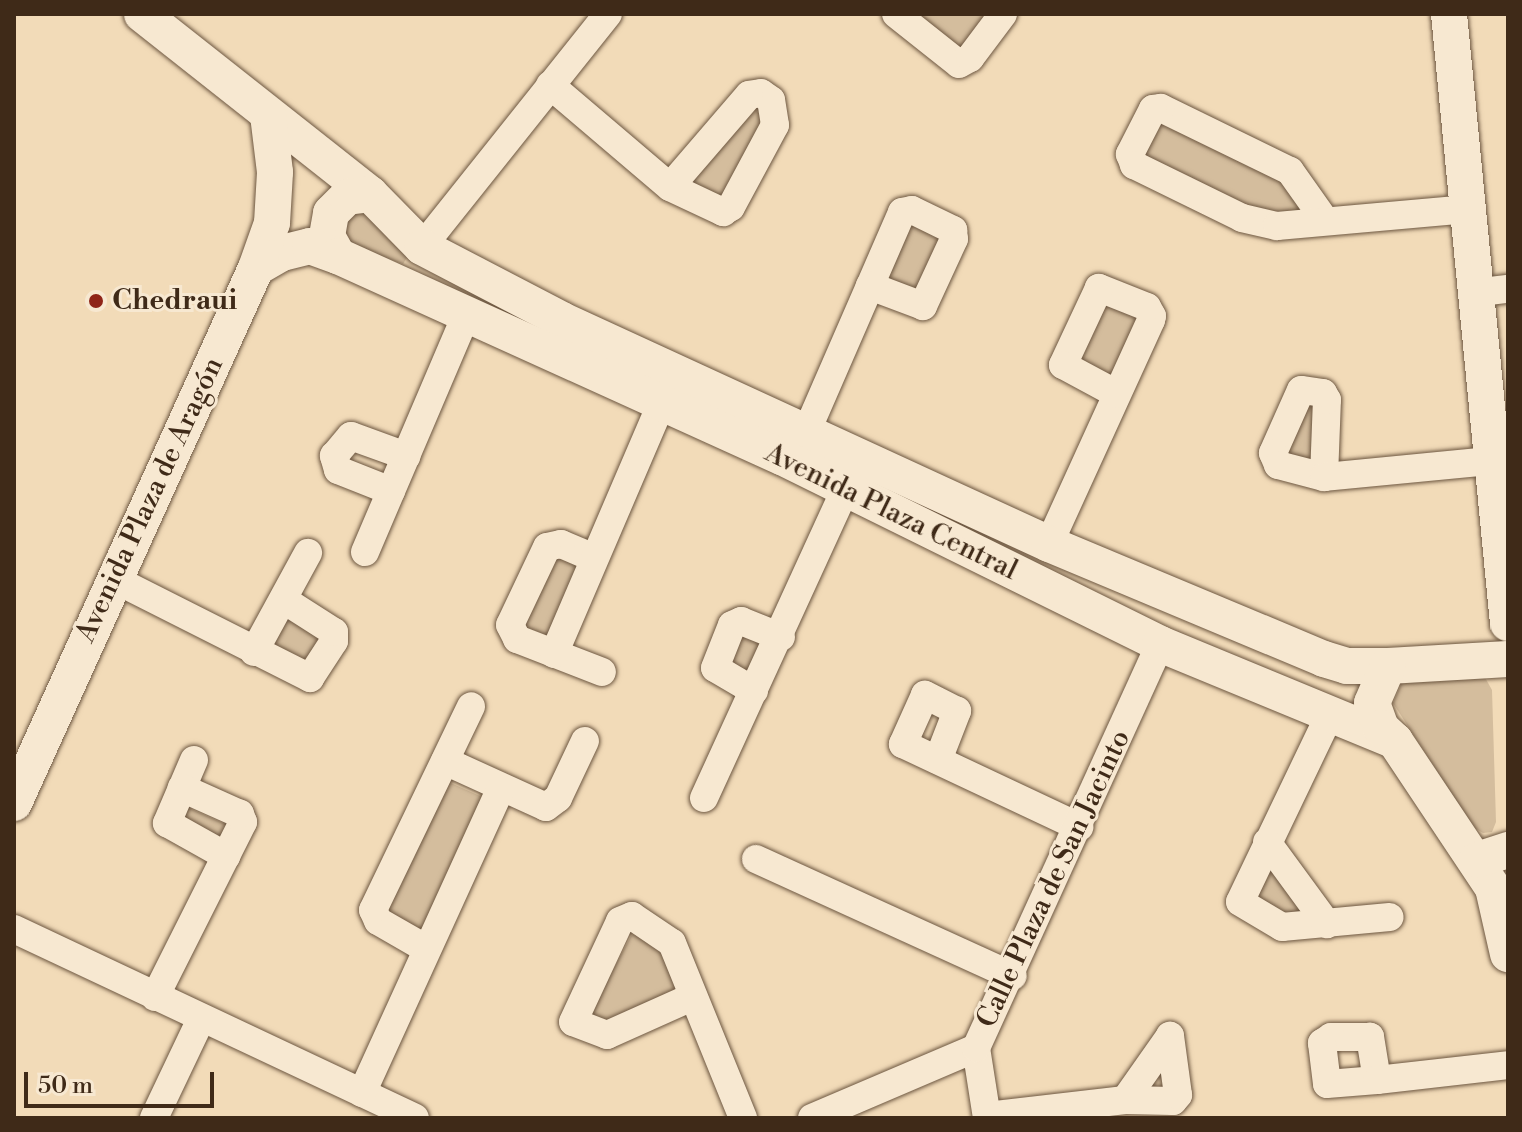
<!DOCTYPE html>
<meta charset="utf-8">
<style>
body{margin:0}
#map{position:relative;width:1522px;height:1132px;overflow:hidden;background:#f2dbb8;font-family:"Libre Bodoni",serif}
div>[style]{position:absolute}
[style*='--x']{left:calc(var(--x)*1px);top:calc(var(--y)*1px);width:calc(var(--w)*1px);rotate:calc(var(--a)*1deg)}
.green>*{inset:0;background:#d4bd9d}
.roads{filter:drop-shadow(0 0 2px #6c5640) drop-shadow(0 0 2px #6c5640)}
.minor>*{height:28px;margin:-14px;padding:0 14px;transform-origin:14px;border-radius:14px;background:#f7e8d1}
.tertiary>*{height:36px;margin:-18px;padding:0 18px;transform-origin:18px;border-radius:18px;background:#f7e8d1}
.dots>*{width:22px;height:22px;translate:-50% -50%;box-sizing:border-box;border:4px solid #f7e8d1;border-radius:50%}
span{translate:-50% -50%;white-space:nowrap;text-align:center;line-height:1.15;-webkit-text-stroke:6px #f7e8d1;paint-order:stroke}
.poi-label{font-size:28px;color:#3f2a18;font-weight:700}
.left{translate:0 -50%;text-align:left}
.street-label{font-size:28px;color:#3f2a18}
.frame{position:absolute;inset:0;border:16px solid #3f2a18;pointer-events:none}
.scale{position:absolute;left:24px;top:1072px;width:190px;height:36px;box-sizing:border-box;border:4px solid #3f2a18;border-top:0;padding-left:10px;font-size:24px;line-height:28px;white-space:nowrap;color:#3f2a18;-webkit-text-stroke:6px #f7e8d1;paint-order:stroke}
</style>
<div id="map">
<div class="green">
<div style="clip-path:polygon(912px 14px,992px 14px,959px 55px)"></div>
<div style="clip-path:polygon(755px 109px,765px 121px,722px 202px,690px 186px,687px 178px,747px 111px)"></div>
<div style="clip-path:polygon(1165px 122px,1277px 177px,1300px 208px,1296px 214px,1267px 218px,1141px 157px,1157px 124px)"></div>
<div style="clip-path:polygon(361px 209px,411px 251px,403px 264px,344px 243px,345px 213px)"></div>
<div style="clip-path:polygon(911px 215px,947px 231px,916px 298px,881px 282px)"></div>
<div style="clip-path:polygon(1103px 296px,1143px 315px,1112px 381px,1072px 362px)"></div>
<div style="clip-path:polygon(1301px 403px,1317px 405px,1315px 466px,1283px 457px)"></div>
<div style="clip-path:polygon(551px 550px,583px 564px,551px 637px,519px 624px)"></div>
<div style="clip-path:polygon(288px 612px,330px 635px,307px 674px,267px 651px)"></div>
<div style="clip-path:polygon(738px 630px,770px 644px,755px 681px,722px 668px)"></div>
<div style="clip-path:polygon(1483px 674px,1492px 690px,1496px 822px,1492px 832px,1483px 833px,1473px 827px,1393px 703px,1403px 680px)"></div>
<div style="clip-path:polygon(444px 780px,489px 800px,427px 935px,383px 914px)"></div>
<div style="clip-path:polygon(184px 806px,225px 824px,227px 831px,220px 836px,180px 817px)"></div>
<div style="clip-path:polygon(1270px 859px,1310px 912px,1278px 912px,1250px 898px)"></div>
<div style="clip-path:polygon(638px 933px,662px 946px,682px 991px,607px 1029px,587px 1019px,631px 936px)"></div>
</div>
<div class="roads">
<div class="minor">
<div style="--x:896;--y:14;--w:80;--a:38.4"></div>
<div style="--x:959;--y:64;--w:13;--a:-29"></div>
<div style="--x:970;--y:58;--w:55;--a:-53.1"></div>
<div style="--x:550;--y:85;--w:157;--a:40.4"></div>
<div style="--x:670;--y:187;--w:59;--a:25.3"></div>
<div style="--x:723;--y:212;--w:9;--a:-32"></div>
<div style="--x:731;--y:207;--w:93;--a:-61.8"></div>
<div style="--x:775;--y:125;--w:25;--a:-99"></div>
<div style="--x:771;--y:100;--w:12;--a:-145"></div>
<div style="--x:761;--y:93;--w:12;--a:171"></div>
<div style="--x:749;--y:95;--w:121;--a:130.7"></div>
<div style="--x:1324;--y:219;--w:59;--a:-125.3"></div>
<div style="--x:1290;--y:171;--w:144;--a:-154"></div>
<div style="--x:1161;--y:108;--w:8;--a:173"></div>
<div style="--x:1153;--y:109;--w:51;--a:117.1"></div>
<div style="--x:1130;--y:154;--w:12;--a:70"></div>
<div style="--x:1134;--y:165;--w:120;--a:26.1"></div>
<div style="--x:1242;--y:218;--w:36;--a:13"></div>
<div style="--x:1277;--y:226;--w:192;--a:-5.1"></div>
<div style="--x:422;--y:247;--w:298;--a:-51.4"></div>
<div style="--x:1473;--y:293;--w:35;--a:-7"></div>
<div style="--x:806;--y:433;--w:241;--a:-66.5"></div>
<div style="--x:902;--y:212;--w:10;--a:-11"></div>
<div style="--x:912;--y:210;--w:46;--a:26"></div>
<div style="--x:953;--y:230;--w:9;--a:84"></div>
<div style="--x:954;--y:239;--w:74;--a:114.8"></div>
<div style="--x:923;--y:306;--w:57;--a:-159.3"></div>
<div style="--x:1324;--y:477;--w:77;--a:-87.8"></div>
<div style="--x:1327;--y:400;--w:8;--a:-120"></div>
<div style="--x:1323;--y:393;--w:22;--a:-172"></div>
<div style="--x:1301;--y:390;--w:69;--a:114"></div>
<div style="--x:1273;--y:453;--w:13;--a:67"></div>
<div style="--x:1278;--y:465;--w:48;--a:14.6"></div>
<div style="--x:1324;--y:477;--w:168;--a:-5.5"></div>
<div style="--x:391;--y:491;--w:57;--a:-158.4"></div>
<div style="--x:338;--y:470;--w:15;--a:-106"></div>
<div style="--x:334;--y:456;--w:26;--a:-50"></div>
<div style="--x:351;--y:436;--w:59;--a:20"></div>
<div style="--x:1049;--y:544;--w:246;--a:-65.5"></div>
<div style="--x:1151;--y:320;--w:4;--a:-76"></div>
<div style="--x:1152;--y:316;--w:10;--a:-119"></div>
<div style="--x:1147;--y:307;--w:52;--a:-158.4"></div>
<div style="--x:1099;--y:288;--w:85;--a:115.1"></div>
<div style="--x:1063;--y:365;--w:61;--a:28.2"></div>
<div style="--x:365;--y:552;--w:258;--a:-66.9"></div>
<div style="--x:594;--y:558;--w:36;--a:-157"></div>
<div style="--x:561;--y:544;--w:14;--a:168"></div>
<div style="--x:547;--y:547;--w:86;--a:115.4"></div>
<div style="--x:510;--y:625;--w:16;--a:63"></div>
<div style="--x:517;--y:639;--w:91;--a:21.2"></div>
<div style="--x:112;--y:578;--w:222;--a:26.8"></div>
<div style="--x:310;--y:678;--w:44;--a:-57"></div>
<div style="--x:334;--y:641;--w:9;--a:-90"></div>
<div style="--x:334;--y:632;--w:59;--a:-147.4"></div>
<div style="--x:254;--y:652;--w:113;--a:-61.4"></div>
<div style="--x:554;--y:654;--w:272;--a:-66.8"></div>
<div style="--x:754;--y:691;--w:45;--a:-149.5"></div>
<div style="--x:715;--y:668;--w:46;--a:-68.4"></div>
<div style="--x:732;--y:625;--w:10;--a:-24"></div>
<div style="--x:741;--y:621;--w:43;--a:21.8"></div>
<div style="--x:1330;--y:714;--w:208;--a:115.6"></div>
<div style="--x:1240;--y:902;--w:49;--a:30.8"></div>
<div style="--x:1282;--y:927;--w:108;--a:-5.3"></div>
<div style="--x:194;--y:760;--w:69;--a:113.2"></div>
<div style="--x:167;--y:823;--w:68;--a:29.2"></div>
<div style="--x:938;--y:760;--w:53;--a:-68.8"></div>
<div style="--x:957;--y:711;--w:36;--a:-153"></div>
<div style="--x:925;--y:695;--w:54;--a:114.2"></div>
<div style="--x:903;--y:744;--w:195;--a:25.2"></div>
<div style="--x:445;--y:761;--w:111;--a:24.5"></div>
<div style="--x:546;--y:807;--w:15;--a:-37"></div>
<div style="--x:558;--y:798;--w:63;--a:-64.7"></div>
<div style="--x:704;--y:798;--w:341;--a:-65.4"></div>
<div style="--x:1267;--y:842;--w:102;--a:53.8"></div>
<div style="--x:756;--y:859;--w:282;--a:24.5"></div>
<div style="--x:14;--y:929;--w:443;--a:25.2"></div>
<div style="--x:425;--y:948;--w:54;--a:-150.1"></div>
<div style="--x:378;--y:921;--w:12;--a:-114"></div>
<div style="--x:373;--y:910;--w:226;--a:-64.3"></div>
<div style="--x:155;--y:997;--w:196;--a:-63.3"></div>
<div style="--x:243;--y:822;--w:9;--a:-111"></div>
<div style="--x:240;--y:814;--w:64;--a:-155.9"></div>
<div style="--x:692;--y:997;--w:93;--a:155.9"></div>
<div style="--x:607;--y:1035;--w:36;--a:-159"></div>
<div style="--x:573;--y:1022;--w:111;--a:-65"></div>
<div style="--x:620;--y:921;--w:13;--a:-23"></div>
<div style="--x:632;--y:916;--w:48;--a:34"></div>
<div style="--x:672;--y:943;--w:189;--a:67.9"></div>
<div style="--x:1377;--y:1080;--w:44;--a:-99.2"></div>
<div style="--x:1370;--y:1037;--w:39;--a:180"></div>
<div style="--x:1331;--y:1037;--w:11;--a:146"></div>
<div style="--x:1322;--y:1043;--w:41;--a:83"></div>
<div style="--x:1327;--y:1084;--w:50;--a:-4.6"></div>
<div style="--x:1377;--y:1080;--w:132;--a:-6.5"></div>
<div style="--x:362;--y:1093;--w:335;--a:-65.5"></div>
<div style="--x:987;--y:1116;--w:139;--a:-6.6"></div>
<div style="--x:1125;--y:1100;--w:48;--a:1.2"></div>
<div style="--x:1173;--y:1101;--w:8;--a:-50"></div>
<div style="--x:1178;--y:1095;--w:60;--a:-97.7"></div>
<div style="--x:1170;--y:1036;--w:78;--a:125.1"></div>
<div style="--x:154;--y:1118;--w:110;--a:-64.6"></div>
<div style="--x:812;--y:1118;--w:178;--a:-23.1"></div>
<div style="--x:987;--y:1118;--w:71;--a:-98.9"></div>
<div style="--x:976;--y:1048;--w:444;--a:-65.5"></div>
</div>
<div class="tertiary">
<div style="--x:142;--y:14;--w:290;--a:38.3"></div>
<div style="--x:370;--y:194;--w:74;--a:45.5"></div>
<div style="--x:422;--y:247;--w:158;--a:27.5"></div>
<div style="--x:562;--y:320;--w:536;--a:24.7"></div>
<div style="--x:1049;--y:544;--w:298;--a:22.7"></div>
<div style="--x:1324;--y:659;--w:24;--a:17"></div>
<div style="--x:1347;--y:666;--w:41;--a:0"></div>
<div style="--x:1388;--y:666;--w:120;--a:-3.3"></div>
<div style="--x:1449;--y:14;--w:612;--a:84.47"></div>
<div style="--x:338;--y:256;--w:23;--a:-119"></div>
<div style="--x:327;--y:236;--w:23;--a:-80"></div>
<div style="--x:331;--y:213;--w:23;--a:-45"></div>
<div style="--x:347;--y:197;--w:23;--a:-7"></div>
<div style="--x:256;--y:268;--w:30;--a:-30"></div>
<div style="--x:282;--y:253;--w:29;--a:-14"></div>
<div style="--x:310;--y:246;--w:30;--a:20"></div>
<div style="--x:338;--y:256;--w:487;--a:24.4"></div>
<div style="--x:782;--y:457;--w:422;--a:26.3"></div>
<div style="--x:1160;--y:644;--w:254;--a:22.4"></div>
<div style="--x:1395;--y:741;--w:177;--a:56.3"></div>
<div style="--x:1493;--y:888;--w:68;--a:77.2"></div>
<div style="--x:1388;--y:666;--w:40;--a:113.4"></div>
<div style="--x:1372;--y:703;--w:27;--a:70"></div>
<div style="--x:1381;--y:728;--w:19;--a:43"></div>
<div style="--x:14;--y:803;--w:587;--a:-65.66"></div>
<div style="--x:256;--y:268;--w:48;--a:-70.4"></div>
<div style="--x:272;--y:223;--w:51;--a:-86.6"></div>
<div style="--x:275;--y:172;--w:57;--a:-97"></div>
<div style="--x:1477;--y:860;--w:33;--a:-18"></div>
</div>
</div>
<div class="dots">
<div style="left:96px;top:301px;background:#8f2418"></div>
</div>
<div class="poi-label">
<span class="left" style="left:112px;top:301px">Chedraui</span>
</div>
<div class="street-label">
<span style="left:150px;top:500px;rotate:-65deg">Avenida Plaza de Aragón</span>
<span style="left:891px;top:512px;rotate:26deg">Avenida Plaza Central</span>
<span style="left:1054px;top:879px;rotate:-65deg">Calle Plaza de San Jacinto</span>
</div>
<div class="frame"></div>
<div class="scale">50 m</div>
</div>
